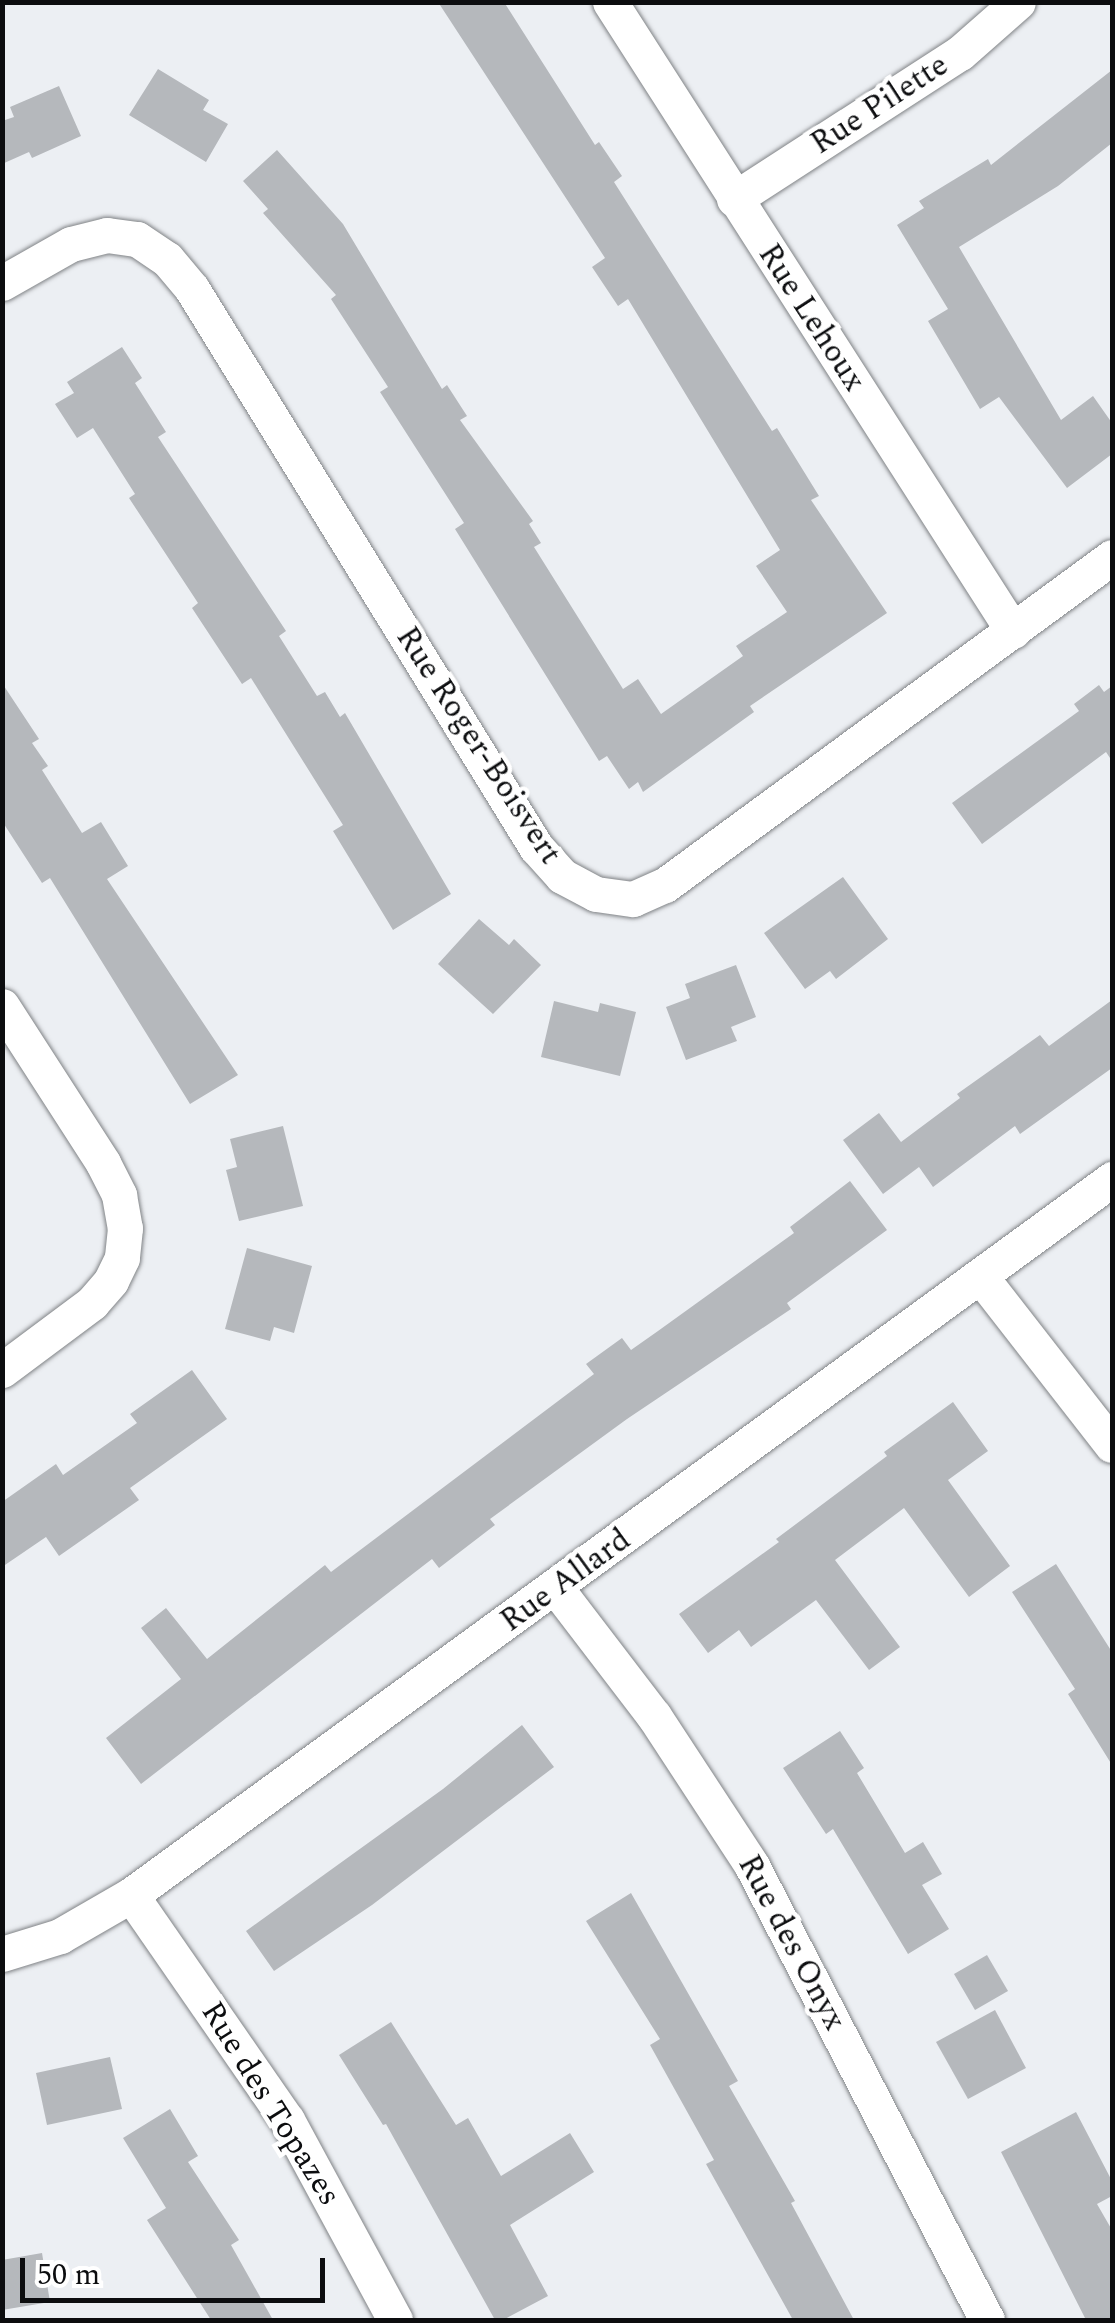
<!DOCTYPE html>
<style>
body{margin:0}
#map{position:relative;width:1115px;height:2323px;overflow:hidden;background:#eceff3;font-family:Spectral,serif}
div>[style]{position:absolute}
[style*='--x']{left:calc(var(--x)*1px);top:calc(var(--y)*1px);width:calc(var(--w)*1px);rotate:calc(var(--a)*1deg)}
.building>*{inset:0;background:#b5b8bc}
.roads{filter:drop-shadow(0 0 2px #808386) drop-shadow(0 0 2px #808386)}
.street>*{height:35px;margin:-17.5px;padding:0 17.5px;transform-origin:17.5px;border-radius:17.5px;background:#fff}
span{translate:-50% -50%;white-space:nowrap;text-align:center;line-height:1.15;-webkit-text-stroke:9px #fff;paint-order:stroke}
.street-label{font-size:32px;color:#0c0d0f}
.frame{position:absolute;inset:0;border:5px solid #0c0d0f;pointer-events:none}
.scale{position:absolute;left:20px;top:2258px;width:305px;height:45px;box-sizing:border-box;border:5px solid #0c0d0f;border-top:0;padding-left:12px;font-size:30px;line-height:35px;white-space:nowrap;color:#0c0d0f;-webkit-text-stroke:8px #fff;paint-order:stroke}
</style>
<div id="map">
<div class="building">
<div style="clip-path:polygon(438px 2px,504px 2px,595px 145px,599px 142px,622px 176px,614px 182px,772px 431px,777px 428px,819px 496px,811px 500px,887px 613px,750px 706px,754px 712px,643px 792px,638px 782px,629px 789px,607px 756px,599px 761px,455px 529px,464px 523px,380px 392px,388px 387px,331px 299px,336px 295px,263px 213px,268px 209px,243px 181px,277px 150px,343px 224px,442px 389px,447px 385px,467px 416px,460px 420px,533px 521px,529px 524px,541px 543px,534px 547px,623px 689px,638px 679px,661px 714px,743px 656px,736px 646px,787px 612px,756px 566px,780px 550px,628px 299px,618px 306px,592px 267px,605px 258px)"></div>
<div style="clip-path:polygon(158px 69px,209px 100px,203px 110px,228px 124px,206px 162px,129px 115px)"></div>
<div style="clip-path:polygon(1112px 70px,1112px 143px,1058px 186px,959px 247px,1061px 420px,1093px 396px,1112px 423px,1112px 454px,1067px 488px,999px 397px,980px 409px,928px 321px,948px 309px,897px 225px,924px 208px,919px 201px,988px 159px,991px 165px)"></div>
<div style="clip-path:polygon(59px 86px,81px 136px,32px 158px,29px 152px,2px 164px,2px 121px,14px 117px,10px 107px)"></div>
<div style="clip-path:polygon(122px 347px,142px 378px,135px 383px,166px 432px,158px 437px,286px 631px,279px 636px,317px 696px,325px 692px,340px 717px,345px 713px,451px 894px,393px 930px,333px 831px,343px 825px,251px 678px,242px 684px,192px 608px,198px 603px,129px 498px,135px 494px,93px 428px,77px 438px,55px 404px,74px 393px,67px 382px)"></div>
<div style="clip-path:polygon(2px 683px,39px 739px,32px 743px,48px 766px,42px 770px,82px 833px,101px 822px,128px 866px,107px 879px,238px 1075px,190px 1104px,50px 878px,42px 883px,2px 821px)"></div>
<div style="clip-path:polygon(1099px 685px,1104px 692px,1112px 686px,1112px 761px,1106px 752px,982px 844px,952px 803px,1079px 711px,1074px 704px)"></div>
<div style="clip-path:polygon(843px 877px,888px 939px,836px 979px,830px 971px,805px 989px,764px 933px)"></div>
<div style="clip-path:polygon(479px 919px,509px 945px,514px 939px,541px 965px,493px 1014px,438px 964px)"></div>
<div style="clip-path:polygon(736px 965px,756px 1017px,731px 1027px,737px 1041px,686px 1060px,666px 1007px,690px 998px,685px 984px)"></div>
<div style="clip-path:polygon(1112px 1000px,1112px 1068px,1020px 1134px,1015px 1126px,933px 1187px,919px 1167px,883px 1194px,843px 1140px,879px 1113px,901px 1142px,960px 1098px,957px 1094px,1040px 1035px,1049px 1046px)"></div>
<div style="clip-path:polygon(554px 1001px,598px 1012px,600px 1003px,636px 1012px,620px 1076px,541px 1057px)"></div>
<div style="clip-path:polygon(283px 1126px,303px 1206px,239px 1221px,226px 1170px,237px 1167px,230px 1139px)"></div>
<div style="clip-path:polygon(850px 1181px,887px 1230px,787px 1303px,791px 1309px,627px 1419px,490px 1519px,495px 1525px,439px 1568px,432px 1559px,141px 1784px,106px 1738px,181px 1679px,141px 1628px,166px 1608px,207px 1659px,325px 1565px,331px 1572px,594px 1374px,586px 1364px,622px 1338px,631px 1350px,658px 1331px,794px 1233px,790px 1227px)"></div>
<div style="clip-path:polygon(247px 1248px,312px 1266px,294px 1333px,274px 1327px,270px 1341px,225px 1329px)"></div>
<div style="clip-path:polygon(192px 1370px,227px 1419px,130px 1488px,139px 1500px,59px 1556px,46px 1537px,2px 1567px,2px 1502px,56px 1464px,63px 1475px,137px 1423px,130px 1414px)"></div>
<div style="clip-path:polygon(953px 1402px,988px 1451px,948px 1480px,1010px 1566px,969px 1597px,904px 1508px,835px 1560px,900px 1647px,869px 1670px,816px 1600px,751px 1647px,739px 1630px,708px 1653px,679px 1614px,779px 1542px,776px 1539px,887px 1456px,884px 1452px)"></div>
<div style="clip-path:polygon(1056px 1564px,1112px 1652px,1112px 1765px,1068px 1694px,1075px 1689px,1012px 1592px)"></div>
<div style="clip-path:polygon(522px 1725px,554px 1767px,372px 1905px,274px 1971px,246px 1931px,443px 1789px)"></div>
<div style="clip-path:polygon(840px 1731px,864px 1768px,857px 1773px,905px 1853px,923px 1842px,942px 1874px,922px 1885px,949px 1929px,908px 1954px,833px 1829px,826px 1834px,783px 1768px)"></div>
<div style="clip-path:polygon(631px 1893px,738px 2081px,729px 2086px,795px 2201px,791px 2203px,854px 2320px,793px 2320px,706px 2164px,714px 2160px,650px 2045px,660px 2039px,586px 1921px)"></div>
<div style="clip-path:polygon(987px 1955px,1008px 1991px,975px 2010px,954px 1974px)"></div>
<div style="clip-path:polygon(995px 2010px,1026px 2068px,968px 2099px,936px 2042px)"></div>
<div style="clip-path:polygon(391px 2022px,456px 2125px,468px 2118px,501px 2176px,570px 2133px,594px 2172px,510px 2225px,548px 2296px,503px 2320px,495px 2320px,386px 2124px,383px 2125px,339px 2055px)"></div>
<div style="clip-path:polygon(110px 2057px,122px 2109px,47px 2125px,36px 2073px)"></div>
<div style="clip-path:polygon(170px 2109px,198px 2156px,188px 2162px,239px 2240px,231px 2245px,273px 2320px,211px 2320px,147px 2220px,166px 2208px,123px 2138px)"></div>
<div style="clip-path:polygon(1076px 2112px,1112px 2181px,1112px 2196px,1097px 2204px,1112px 2230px,1112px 2320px,1086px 2320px,1001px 2152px)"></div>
<div style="clip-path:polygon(42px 2253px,50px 2302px,2px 2310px,2px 2260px)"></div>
</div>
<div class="roads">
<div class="street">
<div style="--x:610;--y:2;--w:747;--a:57.35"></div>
<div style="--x:734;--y:199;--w:269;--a:-32.9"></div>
<div style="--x:960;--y:53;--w:77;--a:-41.3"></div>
<div style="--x:2;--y:283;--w:79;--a:-29.5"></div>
<div style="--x:71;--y:244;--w:37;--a:-14"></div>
<div style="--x:107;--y:235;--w:30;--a:8"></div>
<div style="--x:137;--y:239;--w:36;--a:34"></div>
<div style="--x:167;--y:259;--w:39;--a:50"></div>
<div style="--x:192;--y:289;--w:656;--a:58.35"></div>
<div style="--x:536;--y:847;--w:39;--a:48"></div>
<div style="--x:562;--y:876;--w:38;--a:28"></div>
<div style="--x:596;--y:894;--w:37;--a:8"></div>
<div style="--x:633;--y:899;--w:35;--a:-24"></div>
<div style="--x:665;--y:885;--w:554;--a:-36.27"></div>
<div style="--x:2;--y:1006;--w:187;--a:57.2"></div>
<div style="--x:103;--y:1163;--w:36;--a:63"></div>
<div style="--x:119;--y:1195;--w:34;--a:80"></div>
<div style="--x:125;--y:1228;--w:30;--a:96"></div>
<div style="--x:122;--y:1258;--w:25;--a:116"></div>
<div style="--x:111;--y:1281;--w:29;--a:131"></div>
<div style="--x:92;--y:1303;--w:112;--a:143.3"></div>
<div style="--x:981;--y:1277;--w:213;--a:52.1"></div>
<div style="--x:556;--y:1588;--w:161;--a:52.6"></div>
<div style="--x:654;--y:1716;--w:179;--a:56.8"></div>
<div style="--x:752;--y:1866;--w:511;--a:62.63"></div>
<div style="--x:131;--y:1895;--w:274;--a:55.3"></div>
<div style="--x:287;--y:2120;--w:227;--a:61.6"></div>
<div style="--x:2;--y:1954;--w:61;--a:-17.2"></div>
<div style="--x:60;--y:1936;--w:82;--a:-30"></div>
<div style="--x:131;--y:1895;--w:1215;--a:-36.12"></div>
</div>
</div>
<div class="street-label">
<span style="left:880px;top:105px;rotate:-33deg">Rue Pilette</span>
<span style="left:811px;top:318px;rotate:57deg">Rue Lehoux</span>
<span style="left:478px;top:746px;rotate:57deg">Rue Roger-Boisvert</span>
<span style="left:566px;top:1581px;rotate:-36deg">Rue Allard</span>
<span style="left:791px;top:1943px;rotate:62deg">Rue des Onyx</span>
<span style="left:270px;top:2104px;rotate:58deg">Rue des Topazes</span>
</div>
<div class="frame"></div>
<div class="scale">50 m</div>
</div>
